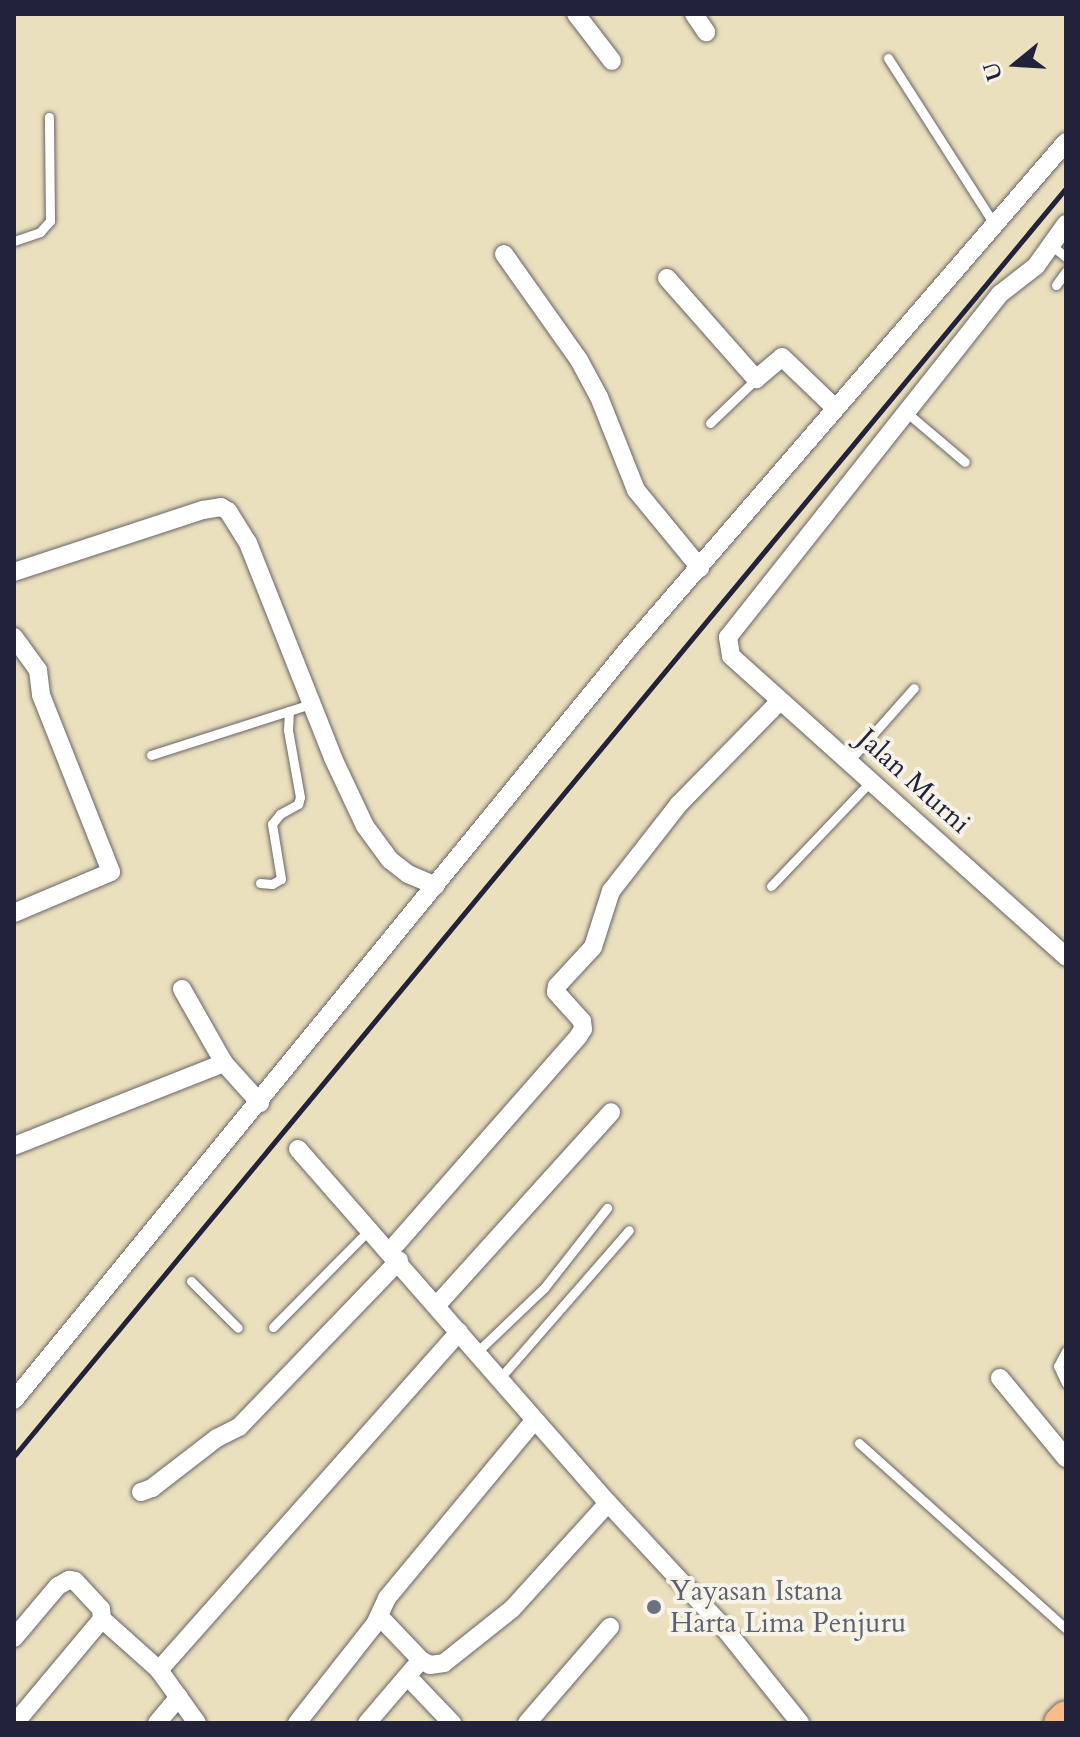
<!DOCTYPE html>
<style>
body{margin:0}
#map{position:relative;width:1080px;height:1737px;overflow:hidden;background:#ebe0bd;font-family:Cardo,serif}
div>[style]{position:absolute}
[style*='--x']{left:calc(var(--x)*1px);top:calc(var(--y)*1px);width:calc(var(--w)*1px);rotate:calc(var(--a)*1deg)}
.roads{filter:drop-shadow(0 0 2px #686468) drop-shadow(0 0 2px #686468)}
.lane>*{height:9px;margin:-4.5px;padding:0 4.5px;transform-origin:4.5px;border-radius:4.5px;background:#fff}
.street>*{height:18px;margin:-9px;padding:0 9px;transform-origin:9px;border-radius:9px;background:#fff}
.highway>*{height:32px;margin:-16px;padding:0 16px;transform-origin:16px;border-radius:16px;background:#fabb8b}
.rail>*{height:5px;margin:-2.5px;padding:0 2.5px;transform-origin:2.5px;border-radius:2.5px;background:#22223b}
.dots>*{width:22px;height:22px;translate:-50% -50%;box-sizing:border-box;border:4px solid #f7f3e8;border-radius:50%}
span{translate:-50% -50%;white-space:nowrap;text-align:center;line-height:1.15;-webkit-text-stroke:8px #f7f3e8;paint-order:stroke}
.street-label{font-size:28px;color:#22223b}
.worship-label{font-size:28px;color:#5b616d}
.left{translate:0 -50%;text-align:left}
.frame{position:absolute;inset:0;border:16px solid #22223b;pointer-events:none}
.north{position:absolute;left:976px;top:24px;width:80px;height:80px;-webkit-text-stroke:6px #f7f3e8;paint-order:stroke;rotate:252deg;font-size:22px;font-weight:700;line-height:32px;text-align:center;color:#22223b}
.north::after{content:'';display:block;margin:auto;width:28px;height:36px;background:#22223b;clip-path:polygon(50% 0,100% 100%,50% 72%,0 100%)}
</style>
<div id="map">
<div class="roads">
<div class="lane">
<div style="--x:888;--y:58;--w:197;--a:57.4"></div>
<div style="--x:14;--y:241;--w:28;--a:-19"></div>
<div style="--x:40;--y:232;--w:15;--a:-48"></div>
<div style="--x:50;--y:221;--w:104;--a:-90.6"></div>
<div style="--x:1051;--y:245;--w:19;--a:39"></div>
<div style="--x:1056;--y:285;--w:17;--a:-54"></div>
<div style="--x:906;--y:412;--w:77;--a:40.3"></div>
<div style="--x:710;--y:423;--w:64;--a:-43.7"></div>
<div style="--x:151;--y:755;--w:145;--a:-17.7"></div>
<div style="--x:850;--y:760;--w:96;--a:-48.4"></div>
<div style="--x:260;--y:883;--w:12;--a:5"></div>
<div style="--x:272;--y:884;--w:10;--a:-29"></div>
<div style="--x:281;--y:879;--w:56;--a:-99.3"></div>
<div style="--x:272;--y:824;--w:13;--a:-51"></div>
<div style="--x:280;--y:814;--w:21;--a:-29"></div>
<div style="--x:298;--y:804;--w:7;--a:-74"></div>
<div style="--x:300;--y:797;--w:68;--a:-100.2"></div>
<div style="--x:288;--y:730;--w:19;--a:-87"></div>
<div style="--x:289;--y:711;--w:25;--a:-18"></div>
<div style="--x:771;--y:886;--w:146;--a:-46.4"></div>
<div style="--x:191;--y:1281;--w:66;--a:45"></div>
<div style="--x:273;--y:1327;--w:138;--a:-45.3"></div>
<div style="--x:478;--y:1351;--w:91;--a:-43.7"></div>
<div style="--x:544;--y:1288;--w:102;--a:-51.8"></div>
<div style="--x:1066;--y:1351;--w:17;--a:118"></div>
<div style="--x:1058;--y:1366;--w:19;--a:65"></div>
<div style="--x:500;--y:1378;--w:196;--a:-48.9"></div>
<div style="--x:859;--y:1443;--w:278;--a:41.9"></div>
</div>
<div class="street">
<div style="--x:576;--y:14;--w:59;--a:52.5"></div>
<div style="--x:694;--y:14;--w:22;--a:56"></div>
<div style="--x:1066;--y:224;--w:52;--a:125.5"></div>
<div style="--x:1036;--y:266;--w:46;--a:142.1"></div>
<div style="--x:1000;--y:294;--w:438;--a:128.4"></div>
<div style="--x:728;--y:637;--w:19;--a:81"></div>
<div style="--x:731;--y:656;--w:450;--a:41.9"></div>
<div style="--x:504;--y:254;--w:130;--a:54.7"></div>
<div style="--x:579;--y:360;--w:42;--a:61.6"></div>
<div style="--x:599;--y:397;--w:100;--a:68.3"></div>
<div style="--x:636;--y:490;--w:101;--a:50.6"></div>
<div style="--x:667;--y:278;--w:135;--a:48.6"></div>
<div style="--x:756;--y:379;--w:34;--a:-40"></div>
<div style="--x:782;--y:357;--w:74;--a:43.9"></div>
<div style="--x:14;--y:572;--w:199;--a:-18.2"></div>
<div style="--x:203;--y:510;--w:18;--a:-9"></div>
<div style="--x:221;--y:507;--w:8;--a:30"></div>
<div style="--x:228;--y:511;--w:38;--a:58"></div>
<div style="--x:248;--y:543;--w:231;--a:68.4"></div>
<div style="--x:333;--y:758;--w:75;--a:64.8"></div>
<div style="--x:365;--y:826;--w:42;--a:53.7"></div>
<div style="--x:390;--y:860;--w:23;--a:38"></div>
<div style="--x:408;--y:874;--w:30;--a:23"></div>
<div style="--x:14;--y:637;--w:41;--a:54"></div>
<div style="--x:38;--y:670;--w:25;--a:83"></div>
<div style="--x:41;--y:695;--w:190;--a:68.4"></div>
<div style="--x:111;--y:872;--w:105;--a:157.1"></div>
<div style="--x:182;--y:989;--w:85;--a:60.4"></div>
<div style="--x:224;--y:1063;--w:54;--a:48"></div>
<div style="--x:14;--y:1146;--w:226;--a:-21.6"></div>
<div style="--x:298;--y:1149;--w:471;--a:48.8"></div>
<div style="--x:608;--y:1503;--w:171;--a:47.1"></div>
<div style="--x:724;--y:1628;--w:122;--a:51.3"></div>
<div style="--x:390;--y:1251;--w:285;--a:-48.7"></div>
<div style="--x:578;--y:1037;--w:9;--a:-58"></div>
<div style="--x:583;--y:1029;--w:8;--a:-97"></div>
<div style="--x:582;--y:1021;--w:39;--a:-132"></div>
<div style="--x:556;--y:992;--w:6;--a:-81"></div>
<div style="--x:557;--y:986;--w:53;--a:-47.3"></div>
<div style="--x:593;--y:947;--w:59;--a:-72.2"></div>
<div style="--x:611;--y:891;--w:110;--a:-52"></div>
<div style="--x:679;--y:804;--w:144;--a:-45.6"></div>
<div style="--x:436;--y:1306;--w:261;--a:-47.9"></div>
<div style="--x:1000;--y:1378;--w:104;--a:50.5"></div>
<div style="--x:14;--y:1400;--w:970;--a:-50.73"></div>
<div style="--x:628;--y:649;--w:670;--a:-49.18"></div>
<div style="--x:141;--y:1492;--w:12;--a:-20"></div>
<div style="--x:152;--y:1488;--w:82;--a:-37.6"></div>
<div style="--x:217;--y:1438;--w:25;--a:-27"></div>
<div style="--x:239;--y:1427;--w:231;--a:-46.1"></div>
<div style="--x:379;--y:1616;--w:61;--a:46.3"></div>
<div style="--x:421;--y:1660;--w:10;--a:29"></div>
<div style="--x:430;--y:1665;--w:14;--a:-8"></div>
<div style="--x:444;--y:1663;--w:87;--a:-38.5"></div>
<div style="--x:512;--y:1609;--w:143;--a:-47.8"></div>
<div style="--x:14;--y:1638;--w:68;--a:-49.8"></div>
<div style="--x:58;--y:1586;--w:13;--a:-29"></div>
<div style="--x:69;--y:1580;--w:6;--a:9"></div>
<div style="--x:75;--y:1581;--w:38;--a:47"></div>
<div style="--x:101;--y:1609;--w:10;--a:84"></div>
<div style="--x:102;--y:1619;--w:76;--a:41.8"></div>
<div style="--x:159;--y:1670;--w:65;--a:54.4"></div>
<div style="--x:159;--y:1670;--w:452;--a:-48.4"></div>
<div style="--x:408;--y:1677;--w:64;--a:46.3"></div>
<div style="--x:15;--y:1723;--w:136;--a:-50.1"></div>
<div style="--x:157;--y:1723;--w:34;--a:-50"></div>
<div style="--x:297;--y:1723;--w:126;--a:-51.8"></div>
<div style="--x:375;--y:1624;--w:29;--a:-65"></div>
<div style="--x:387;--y:1598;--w:231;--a:-50.3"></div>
<div style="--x:367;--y:1723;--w:83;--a:-49.4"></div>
<div style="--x:527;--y:1723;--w:127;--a:-49.2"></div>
</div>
<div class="highway">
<div style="--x:1060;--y:1723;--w:8;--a:-45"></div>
</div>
</div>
<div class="rail">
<div style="--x:14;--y:1456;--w:1648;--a:-50.32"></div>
</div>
<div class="dots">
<div style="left:654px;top:1607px;background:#6b7280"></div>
</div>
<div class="street-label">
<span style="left:914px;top:781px;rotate:42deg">Jalan Murni</span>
</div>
<div class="worship-label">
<span class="left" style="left:670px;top:1607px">Yayasan Istana<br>Harta Lima Penjuru</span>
</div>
<div class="frame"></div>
<div class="north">U</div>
</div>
